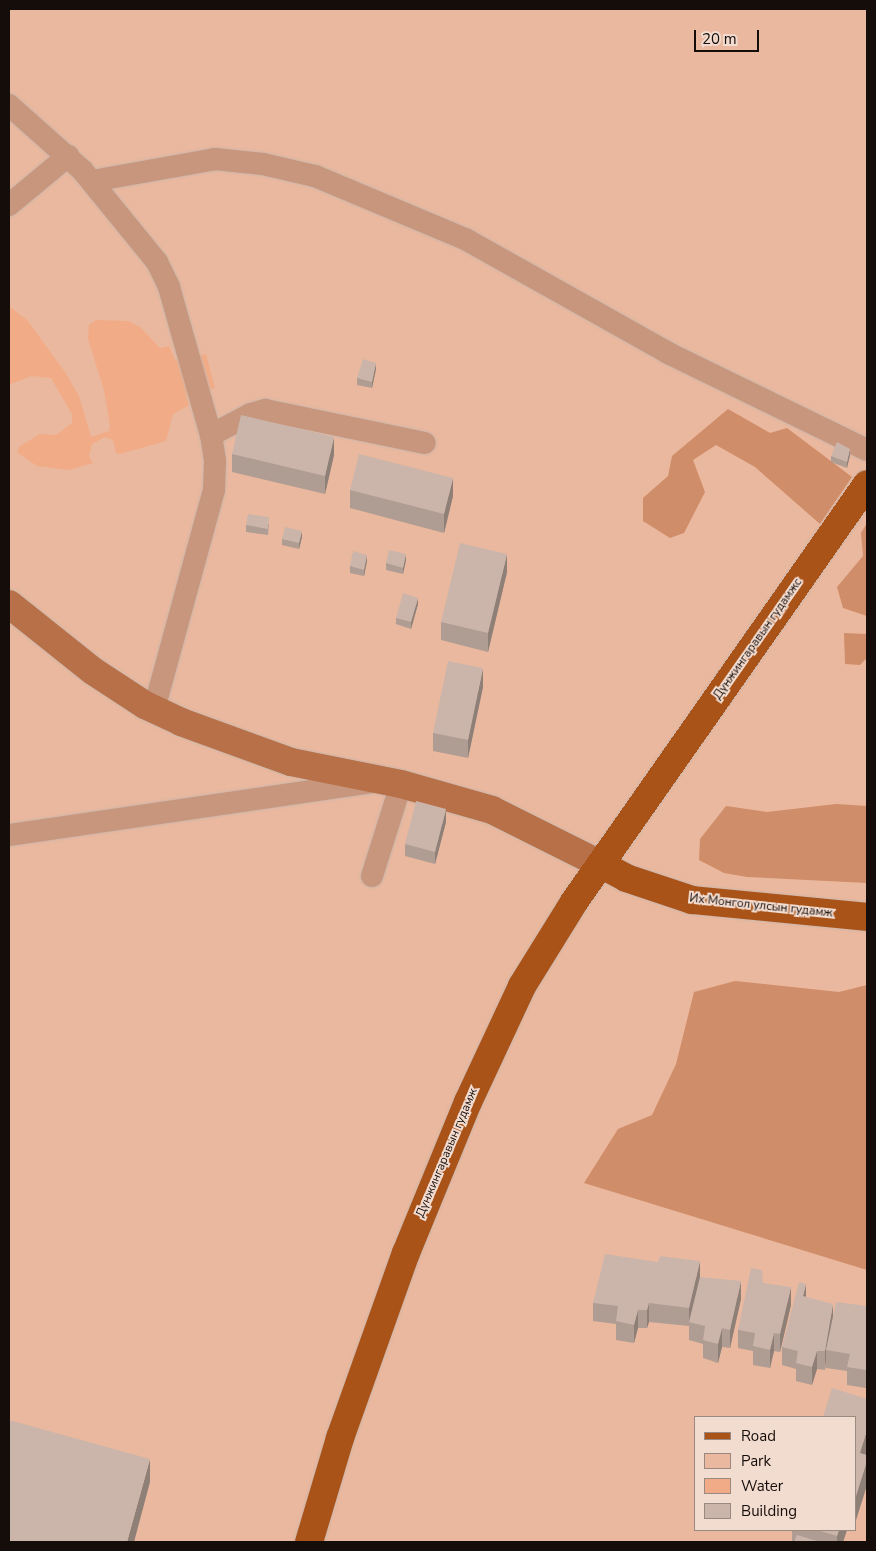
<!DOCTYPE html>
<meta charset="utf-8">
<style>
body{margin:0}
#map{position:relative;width:876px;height:1551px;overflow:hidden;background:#f2dbcf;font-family:"Nunito Sans",sans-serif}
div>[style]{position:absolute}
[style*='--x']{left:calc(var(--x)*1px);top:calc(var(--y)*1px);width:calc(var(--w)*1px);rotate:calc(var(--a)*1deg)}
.green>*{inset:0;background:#eab89e}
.forest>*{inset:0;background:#d08d69}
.water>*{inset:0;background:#f1ac87}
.roads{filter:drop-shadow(0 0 1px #cab6ac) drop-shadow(0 0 1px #cab6ac)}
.street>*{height:22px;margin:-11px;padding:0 11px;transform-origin:11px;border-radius:11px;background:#c7967c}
.secondary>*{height:28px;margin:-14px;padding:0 14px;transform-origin:14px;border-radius:14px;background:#b77048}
.primary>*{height:28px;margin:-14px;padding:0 14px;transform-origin:14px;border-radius:14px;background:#aa5319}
.wall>*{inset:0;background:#af9c92}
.shaded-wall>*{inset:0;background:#8e7f77}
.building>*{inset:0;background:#cbb5aa}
span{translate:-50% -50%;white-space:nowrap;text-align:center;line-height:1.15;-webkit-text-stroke:4px #f2dbcf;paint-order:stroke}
.street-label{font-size:12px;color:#150d0a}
.frame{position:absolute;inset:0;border:10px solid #150d0a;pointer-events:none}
.legend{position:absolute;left:694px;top:1416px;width:162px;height:115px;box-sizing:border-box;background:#f2dbcf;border:1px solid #9a8980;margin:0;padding:6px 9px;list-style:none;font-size:15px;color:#150d0a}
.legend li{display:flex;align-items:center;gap:10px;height:25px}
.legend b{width:25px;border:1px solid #9a8980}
.scale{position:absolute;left:694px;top:30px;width:65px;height:22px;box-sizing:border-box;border:2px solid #150d0a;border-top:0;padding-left:6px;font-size:15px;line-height:18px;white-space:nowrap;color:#150d0a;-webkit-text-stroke:4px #f2dbcf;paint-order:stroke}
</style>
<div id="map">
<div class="green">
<div style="clip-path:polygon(evenodd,9px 9px,867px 9px,867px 1542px,9px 1542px,9px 9px,695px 1417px,855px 1417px,855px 1530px,695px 1530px,695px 1417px)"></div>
</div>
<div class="forest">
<div style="clip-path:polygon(728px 409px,770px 433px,787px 428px,852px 477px,820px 524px,755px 467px,716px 445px,693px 460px,705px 492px,684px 533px,670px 538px,643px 521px,643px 498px,668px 476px,672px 456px)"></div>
<div style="clip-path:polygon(867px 523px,867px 616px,843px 608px,837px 587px,863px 556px,861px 533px)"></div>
<div style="clip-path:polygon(844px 633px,867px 634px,867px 658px,860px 665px,845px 664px)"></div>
<div style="clip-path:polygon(836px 804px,867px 806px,867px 883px,747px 877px,724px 873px,699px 860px,700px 839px,726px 806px,767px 812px)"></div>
<div style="clip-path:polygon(735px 981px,839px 992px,867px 985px,867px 1270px,584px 1183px,618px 1129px,652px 1115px,676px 1064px,694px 992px)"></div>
</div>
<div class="water">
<div style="clip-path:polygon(9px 306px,27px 320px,65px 372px,79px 396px,91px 437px,109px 431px,110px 426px,104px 390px,88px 339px,89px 325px,96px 320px,128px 321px,140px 327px,160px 348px,169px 346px,175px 360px,206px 354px,215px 388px,186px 395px,189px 405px,173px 414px,166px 441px,120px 454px,116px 453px,113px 440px,105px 437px,92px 444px,89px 456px,93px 463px,68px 470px,37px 466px,17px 452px,20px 446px,40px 434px,56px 435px,72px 423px,72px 414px,51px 378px,31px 376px,9px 385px)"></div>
</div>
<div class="roads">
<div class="street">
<div style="--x:9;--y:105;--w:98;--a:41.7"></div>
<div style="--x:82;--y:170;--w:119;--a:50.8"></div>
<div style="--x:157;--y:262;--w:28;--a:64"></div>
<div style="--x:169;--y:287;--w:154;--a:74.2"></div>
<div style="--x:211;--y:435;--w:26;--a:81"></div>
<div style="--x:215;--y:461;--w:29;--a:92"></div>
<div style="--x:214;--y:490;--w:227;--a:105.3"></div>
<div style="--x:92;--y:181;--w:125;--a:-10.1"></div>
<div style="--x:215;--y:159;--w:48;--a:5.9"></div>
<div style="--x:263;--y:164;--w:53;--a:13"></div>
<div style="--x:315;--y:176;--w:165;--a:22.8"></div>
<div style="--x:467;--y:240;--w:231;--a:29.3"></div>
<div style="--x:668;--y:353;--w:221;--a:26"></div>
<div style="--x:9;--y:205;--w:77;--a:-39.7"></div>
<div style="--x:211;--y:435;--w:45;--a:-27.7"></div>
<div style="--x:251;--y:414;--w:15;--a:-16"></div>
<div style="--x:265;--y:410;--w:163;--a:11.7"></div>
<div style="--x:9;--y:835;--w:368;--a:-8.3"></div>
<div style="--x:372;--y:876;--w:96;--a:-72.5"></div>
</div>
<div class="secondary">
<div style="--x:9;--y:604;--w:107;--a:38.6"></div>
<div style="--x:93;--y:671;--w:62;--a:33.2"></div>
<div style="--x:145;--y:705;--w:40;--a:25"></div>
<div style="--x:181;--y:722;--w:117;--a:20"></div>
<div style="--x:291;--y:762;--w:112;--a:11.3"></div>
<div style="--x:401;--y:784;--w:95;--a:15.9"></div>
<div style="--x:492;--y:810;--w:123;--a:26.6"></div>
</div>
<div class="primary">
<div style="--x:602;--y:865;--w:27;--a:28"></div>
<div style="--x:626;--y:878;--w:70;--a:18.4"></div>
<div style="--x:692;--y:900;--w:176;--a:5.5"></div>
<div style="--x:309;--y:1542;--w:109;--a:-73.4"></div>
<div style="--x:340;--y:1438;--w:196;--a:-70.4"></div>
<div style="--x:406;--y:1253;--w:163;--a:-67.7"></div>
<div style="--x:468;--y:1102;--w:128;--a:-65"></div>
<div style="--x:522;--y:986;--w:99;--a:-58.2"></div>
<div style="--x:574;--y:902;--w:510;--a:-54.97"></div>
</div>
</div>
<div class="wall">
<div style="clip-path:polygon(376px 369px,372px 388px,357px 385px,357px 378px)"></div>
<div style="clip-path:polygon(232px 454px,334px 455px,325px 494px,232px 472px)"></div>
<div style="clip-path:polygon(850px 455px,847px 468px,831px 462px,831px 456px)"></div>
<div style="clip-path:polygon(350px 490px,453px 496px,444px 533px,350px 508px)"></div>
<div style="clip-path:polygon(269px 524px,268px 535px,246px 532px,246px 525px)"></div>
<div style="clip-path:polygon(302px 537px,299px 549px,282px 545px,282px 539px)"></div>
<div style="clip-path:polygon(406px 560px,403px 574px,386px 570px,386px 563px)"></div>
<div style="clip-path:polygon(367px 561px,364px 576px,350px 573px,350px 566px)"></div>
<div style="clip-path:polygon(507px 572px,488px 652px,441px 640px,441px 622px)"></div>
<div style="clip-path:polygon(418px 604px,411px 629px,396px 624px,396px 618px)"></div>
<div style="clip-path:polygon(483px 687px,468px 758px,433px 751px,433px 733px)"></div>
<div style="clip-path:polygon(446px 822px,435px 864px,405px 856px,405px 844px)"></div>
<div style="clip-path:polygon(700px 1278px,741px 1299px,730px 1348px,722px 1347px,718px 1363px,703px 1358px,703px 1344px,689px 1340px,689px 1326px,649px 1322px,647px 1328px,638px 1328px,634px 1343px,616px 1340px,616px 1324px,593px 1321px,593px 1303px)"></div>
<div style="clip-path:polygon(763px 1283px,791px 1305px,780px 1352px,774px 1351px,770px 1368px,753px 1365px,753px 1351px,738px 1348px,738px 1330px)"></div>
<div style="clip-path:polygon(806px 1297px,833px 1319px,867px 1306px,866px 1388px,847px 1385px,847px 1371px,826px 1368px,826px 1359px,825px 1370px,817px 1369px,812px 1385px,796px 1381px,796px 1369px,782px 1365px,782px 1347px)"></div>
<div style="clip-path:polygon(855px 1417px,867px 1455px,867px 1485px,856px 1520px,855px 1519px)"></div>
<div style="clip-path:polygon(792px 1530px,847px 1530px,843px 1542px,792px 1542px)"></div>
</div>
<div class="shaded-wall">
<div style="clip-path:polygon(376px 363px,376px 369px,372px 388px,372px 382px)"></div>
<div style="clip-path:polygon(334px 437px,334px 455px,325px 494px,325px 476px)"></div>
<div style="clip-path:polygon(850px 449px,850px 455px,847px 468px,847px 462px)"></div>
<div style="clip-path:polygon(453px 478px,453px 496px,444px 533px,444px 514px)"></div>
<div style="clip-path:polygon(302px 531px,302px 537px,299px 549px,299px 543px)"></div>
<div style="clip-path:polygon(406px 554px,406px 560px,403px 574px,403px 568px)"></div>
<div style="clip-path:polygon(507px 554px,507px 572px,488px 652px,488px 633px)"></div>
<div style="clip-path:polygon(367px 555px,367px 561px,364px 576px,364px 570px)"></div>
<div style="clip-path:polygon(418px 598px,418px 604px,411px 629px,411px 622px)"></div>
<div style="clip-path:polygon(483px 668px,483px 687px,468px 758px,468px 740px)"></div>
<div style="clip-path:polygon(446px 809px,446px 822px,435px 864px,435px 852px)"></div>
<div style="clip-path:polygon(700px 1261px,700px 1280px,689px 1322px,689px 1308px)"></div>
<div style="clip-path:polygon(741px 1281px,741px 1299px,730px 1348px,730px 1330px)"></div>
<div style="clip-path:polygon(806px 1284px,806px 1302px,803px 1296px)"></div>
<div style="clip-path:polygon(791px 1287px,791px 1305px,780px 1352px,780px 1334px)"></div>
<div style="clip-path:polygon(649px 1303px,649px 1322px,647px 1328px,647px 1310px)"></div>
<div style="clip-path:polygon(833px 1304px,833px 1322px,826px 1350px,826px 1359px,825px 1370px,825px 1351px)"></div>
<div style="clip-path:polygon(638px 1310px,638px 1328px,634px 1343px,634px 1325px)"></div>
<div style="clip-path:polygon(722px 1328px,722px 1347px,718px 1363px,718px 1344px)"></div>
<div style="clip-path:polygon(774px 1333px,774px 1351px,770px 1368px,770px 1350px)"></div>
<div style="clip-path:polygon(817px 1351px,817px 1369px,812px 1385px,812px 1367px)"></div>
<div style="clip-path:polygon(867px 1367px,867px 1385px,866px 1388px,866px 1370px)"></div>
<div style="clip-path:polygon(867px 1430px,867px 1454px,860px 1477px,860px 1453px)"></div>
<div style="clip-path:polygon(150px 1459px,150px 1482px,134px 1542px,127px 1542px)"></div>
<div style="clip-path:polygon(867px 1461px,867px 1485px,856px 1520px,856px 1496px)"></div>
<div style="clip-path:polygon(839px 1530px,847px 1530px,843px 1542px,837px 1542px,837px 1536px)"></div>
</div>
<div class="building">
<div style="clip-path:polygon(363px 359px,376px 363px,372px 382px,357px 378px)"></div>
<div style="clip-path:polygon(241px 415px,334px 437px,325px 476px,232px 454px)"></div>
<div style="clip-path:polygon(837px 442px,850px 449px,847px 462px,831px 456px)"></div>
<div style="clip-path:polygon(359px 454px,453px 478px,444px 514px,350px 490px)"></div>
<div style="clip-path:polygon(248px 514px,269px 517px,268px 529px,246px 525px)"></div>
<div style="clip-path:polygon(285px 527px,302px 531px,299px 543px,282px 539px)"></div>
<div style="clip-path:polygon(460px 543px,507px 554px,488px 633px,441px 622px)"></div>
<div style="clip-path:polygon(389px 550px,406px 554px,403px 568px,386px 563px)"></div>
<div style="clip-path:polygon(353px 551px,367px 555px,364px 570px,350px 566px)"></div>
<div style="clip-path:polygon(403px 593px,418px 598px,411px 622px,396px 618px)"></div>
<div style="clip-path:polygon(448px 661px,483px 668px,468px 740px,433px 733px)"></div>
<div style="clip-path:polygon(416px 801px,446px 809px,435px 852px,405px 844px)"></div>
<div style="clip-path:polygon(605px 1254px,658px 1262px,660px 1256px,700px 1261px,689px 1308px,649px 1303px,647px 1310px,638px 1310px,634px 1325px,616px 1321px,618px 1306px,593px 1303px)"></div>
<div style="clip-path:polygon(751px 1268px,762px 1270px,763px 1283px,791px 1287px,780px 1334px,774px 1333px,770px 1350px,753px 1346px,755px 1333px,738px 1330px)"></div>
<div style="clip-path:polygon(700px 1277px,741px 1281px,730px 1330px,722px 1328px,718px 1344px,703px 1340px,705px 1326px,689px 1322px)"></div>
<div style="clip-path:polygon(799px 1282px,806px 1284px,803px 1296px,833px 1304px,825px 1351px,817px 1351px,812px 1367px,796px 1363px,798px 1351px,782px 1347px)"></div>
<div style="clip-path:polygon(836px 1302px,867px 1306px,867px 1367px,866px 1370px,847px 1367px,850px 1354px,826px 1350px)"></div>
<div style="clip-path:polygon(832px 1388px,867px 1399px,867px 1430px,860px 1453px,867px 1455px,867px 1461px,856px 1496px,855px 1496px,855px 1417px,823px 1417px)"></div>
<div style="clip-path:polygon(9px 1420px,150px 1459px,127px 1542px,9px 1542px)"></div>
<div style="clip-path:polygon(817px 1530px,839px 1530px,837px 1536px)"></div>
<div style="clip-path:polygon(797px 1535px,820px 1542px,794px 1542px)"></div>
</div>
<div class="street-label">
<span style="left:758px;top:639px;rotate:-55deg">Дүнжингаравын гудамжс</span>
<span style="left:761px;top:906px;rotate:6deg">Их Монгол улсын гудамж</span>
<span style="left:447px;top:1153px;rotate:-67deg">Дүнжингаравын гудамж</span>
</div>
<div class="frame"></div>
<ul class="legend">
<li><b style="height:6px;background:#aa5319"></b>Road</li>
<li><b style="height:14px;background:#eab89e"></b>Park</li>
<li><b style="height:14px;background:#f1ac87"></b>Water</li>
<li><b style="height:14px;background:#cbb5aa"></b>Building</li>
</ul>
<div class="scale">20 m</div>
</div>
